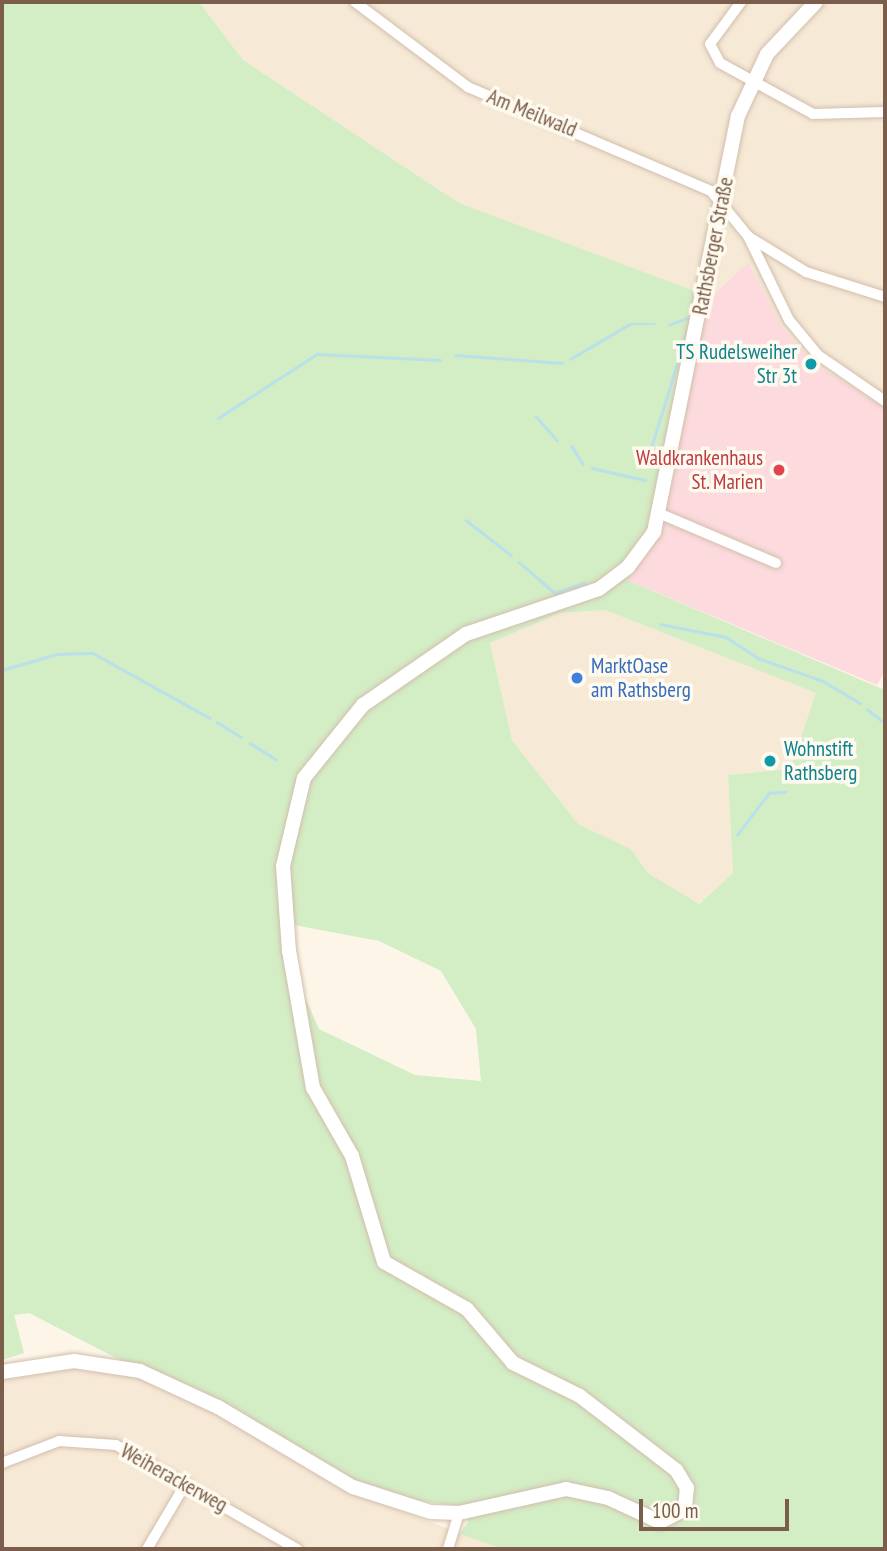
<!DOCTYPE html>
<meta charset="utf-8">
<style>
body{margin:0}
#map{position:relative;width:887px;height:1551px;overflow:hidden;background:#fdf6e8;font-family:"PT Sans Narrow",sans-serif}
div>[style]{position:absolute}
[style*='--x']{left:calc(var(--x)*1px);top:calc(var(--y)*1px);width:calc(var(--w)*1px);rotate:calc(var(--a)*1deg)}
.residential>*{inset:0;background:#f6e9d6}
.medical>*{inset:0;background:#fcdadd}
.green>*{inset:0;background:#d3edc5}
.stream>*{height:2.5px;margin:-1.25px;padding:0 1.25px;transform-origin:1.25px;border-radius:1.25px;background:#bae0e9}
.roads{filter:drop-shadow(0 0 2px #d1beac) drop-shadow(0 0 2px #d1beac)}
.street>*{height:10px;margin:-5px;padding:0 5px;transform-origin:5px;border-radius:5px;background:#fff}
.secondary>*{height:14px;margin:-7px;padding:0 7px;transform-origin:7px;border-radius:7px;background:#fff}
.dots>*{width:19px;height:19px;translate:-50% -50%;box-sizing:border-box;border:4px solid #fffaef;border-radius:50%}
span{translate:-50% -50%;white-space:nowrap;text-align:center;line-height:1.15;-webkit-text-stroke:7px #fffaef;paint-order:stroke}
.street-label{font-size:21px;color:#7a5d4a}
.culture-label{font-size:21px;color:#0d838f}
.right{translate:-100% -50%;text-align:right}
.left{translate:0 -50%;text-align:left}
.health-label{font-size:21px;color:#be3a42}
.shop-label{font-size:21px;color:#366cbe}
.frame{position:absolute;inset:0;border:4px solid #7a5d4a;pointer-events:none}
.scale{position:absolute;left:639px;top:1499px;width:150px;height:32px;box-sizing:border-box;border:4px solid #7a5d4a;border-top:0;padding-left:9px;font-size:21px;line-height:24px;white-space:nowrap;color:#7a5d4a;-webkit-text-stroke:5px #fffaef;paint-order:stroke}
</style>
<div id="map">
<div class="residential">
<div style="clip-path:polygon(199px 2px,885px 2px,885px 407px,816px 365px,783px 329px,748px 264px,711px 297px,459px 203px,243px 60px)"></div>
<div style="clip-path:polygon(605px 610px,816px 693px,790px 769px,728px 775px,733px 873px,698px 904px,648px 873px,631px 849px,578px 824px,512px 740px,490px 643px,560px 613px)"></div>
<div style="clip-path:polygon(74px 1366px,137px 1376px,214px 1411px,363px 1497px,503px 1549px,2px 1549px,2px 1378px)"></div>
</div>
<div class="medical">
<div style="clip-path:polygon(748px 263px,783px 329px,816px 365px,885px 407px,885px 671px,877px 685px,627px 580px,639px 561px,674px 457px,683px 390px,711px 297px)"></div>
</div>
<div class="green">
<div style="clip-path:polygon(evenodd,2px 2px,199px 2px,243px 60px,459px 203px,711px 297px,683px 390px,662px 525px,627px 580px,885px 690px,885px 1549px,503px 1549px,460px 1534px,468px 1522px,460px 1506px,410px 1500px,356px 1482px,29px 1313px,14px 1315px,24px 1353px,2px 1360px,2px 2px,605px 610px,816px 693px,790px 769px,728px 775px,733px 873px,699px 904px,648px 873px,631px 849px,578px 824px,512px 740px,490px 643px,560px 613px,605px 610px,2px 2px,294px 925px,379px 941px,441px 971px,476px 1029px,481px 1081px,415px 1075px,319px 1029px,300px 986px,294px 925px)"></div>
</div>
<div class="stream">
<div style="--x:669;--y:325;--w:22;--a:-22"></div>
<div style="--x:455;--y:355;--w:107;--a:4.3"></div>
<div style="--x:570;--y:359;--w:69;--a:-30.3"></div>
<div style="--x:630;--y:324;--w:25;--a:0"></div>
<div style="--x:536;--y:416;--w:32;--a:49"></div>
<div style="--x:218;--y:418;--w:118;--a:-32.9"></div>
<div style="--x:317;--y:354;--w:123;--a:2.8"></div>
<div style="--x:572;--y:446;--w:21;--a:59"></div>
<div style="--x:647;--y:461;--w:153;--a:-72.9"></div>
<div style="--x:592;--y:468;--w:54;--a:12.8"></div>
<div style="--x:466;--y:520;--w:57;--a:37.9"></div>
<div style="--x:519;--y:562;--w:48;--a:40.7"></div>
<div style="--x:555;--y:593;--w:31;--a:-19"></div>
<div style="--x:660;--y:624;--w:67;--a:11.1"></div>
<div style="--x:726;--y:637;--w:38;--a:33"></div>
<div style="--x:758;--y:658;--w:69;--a:19.5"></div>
<div style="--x:823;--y:681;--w:43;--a:30.7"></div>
<div style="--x:2;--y:670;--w:57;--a:-16.2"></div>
<div style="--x:57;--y:654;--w:36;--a:-2"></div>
<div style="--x:93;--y:653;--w:134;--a:29.1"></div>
<div style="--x:867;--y:709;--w:23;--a:38"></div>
<div style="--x:217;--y:722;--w:28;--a:32"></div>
<div style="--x:250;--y:743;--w:31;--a:32"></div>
<div style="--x:737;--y:835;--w:53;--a:-52.7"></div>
<div style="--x:769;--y:793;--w:16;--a:-4"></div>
</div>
<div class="roads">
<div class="street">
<div style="--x:355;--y:2;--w:141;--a:37"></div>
<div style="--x:468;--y:87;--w:264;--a:23.2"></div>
<div style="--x:711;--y:191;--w:58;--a:50.6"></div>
<div style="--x:748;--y:236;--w:93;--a:64"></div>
<div style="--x:789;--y:320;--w:45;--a:50.4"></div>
<div style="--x:818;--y:355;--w:81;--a:34.5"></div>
<div style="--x:741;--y:2;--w:52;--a:126.4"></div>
<div style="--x:710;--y:44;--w:21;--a:62"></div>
<div style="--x:720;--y:63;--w:106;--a:28.7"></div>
<div style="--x:813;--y:114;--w:72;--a:-1.6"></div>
<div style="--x:749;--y:237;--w:67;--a:31.6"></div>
<div style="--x:806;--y:272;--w:83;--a:17.6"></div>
<div style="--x:661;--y:514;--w:125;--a:23.1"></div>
<div style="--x:2;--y:1463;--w:61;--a:-21.1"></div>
<div style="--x:59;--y:1441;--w:57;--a:4"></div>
<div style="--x:116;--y:1445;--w:209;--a:29.9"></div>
<div style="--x:147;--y:1549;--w:77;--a:-59.4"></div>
<div style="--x:448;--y:1549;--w:38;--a:-73"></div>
</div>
<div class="secondary">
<div style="--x:2;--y:1372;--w:73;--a:-8.7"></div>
<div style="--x:74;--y:1361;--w:67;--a:8.6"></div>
<div style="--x:140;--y:1371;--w:86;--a:24.8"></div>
<div style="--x:218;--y:1407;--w:157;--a:30.7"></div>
<div style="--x:353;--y:1487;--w:82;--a:17.8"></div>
<div style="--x:431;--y:1512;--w:28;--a:2"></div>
<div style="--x:459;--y:1513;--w:110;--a:-12.6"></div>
<div style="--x:566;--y:1489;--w:43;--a:12.1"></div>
<div style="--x:608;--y:1498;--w:57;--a:24.8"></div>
<div style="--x:660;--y:1522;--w:28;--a:-27"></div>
<div style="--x:685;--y:1509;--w:21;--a:-85"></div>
<div style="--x:687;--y:1488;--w:21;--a:-121"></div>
<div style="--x:676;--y:1470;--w:121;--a:-142.4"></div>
<div style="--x:580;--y:1396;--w:75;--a:-153.8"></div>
<div style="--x:513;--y:1363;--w:71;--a:-130.4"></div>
<div style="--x:467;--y:1309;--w:95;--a:-150.5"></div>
<div style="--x:384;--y:1262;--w:111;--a:-106.8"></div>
<div style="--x:352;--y:1156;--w:78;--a:-119.8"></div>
<div style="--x:313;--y:1088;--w:139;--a:-99.9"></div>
<div style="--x:289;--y:951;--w:85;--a:-94"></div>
<div style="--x:283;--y:866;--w:90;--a:-76.6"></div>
<div style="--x:304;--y:778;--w:94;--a:-51.1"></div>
<div style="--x:363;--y:705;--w:125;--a:-34.6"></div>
<div style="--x:466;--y:634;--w:140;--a:-18.7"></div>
<div style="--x:599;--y:589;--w:36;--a:-37"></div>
<div style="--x:628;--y:567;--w:44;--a:-53.4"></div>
<div style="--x:654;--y:532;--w:424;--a:-78.6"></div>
<div style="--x:738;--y:116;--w:68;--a:-64.9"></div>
<div style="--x:767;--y:54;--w:71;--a:-46.7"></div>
</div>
</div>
<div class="dots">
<div style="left:811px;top:364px;background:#0f9aa8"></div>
<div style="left:779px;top:470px;background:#e0444e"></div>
<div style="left:577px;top:678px;background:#3f7fe0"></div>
<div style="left:770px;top:761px;background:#0f9aa8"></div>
</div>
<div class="street-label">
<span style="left:532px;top:113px;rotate:22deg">Am Meilwald</span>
<span style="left:713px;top:246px;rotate:-79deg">Rathsberger Straße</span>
<span style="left:174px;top:1478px;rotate:29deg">Weiherackerweg</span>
</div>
<div class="culture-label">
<span class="right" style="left:797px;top:364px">TS Rudelsweiher<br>Str 3t</span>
<span class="left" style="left:784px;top:761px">Wohnstift<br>Rathsberg</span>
</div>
<div class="health-label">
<span class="right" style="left:763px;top:470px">Waldkrankenhaus<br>St. Marien</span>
</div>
<div class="shop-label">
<span class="left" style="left:591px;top:678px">MarktOase<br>am Rathsberg</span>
</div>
<div class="frame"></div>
<div class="scale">100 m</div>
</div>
